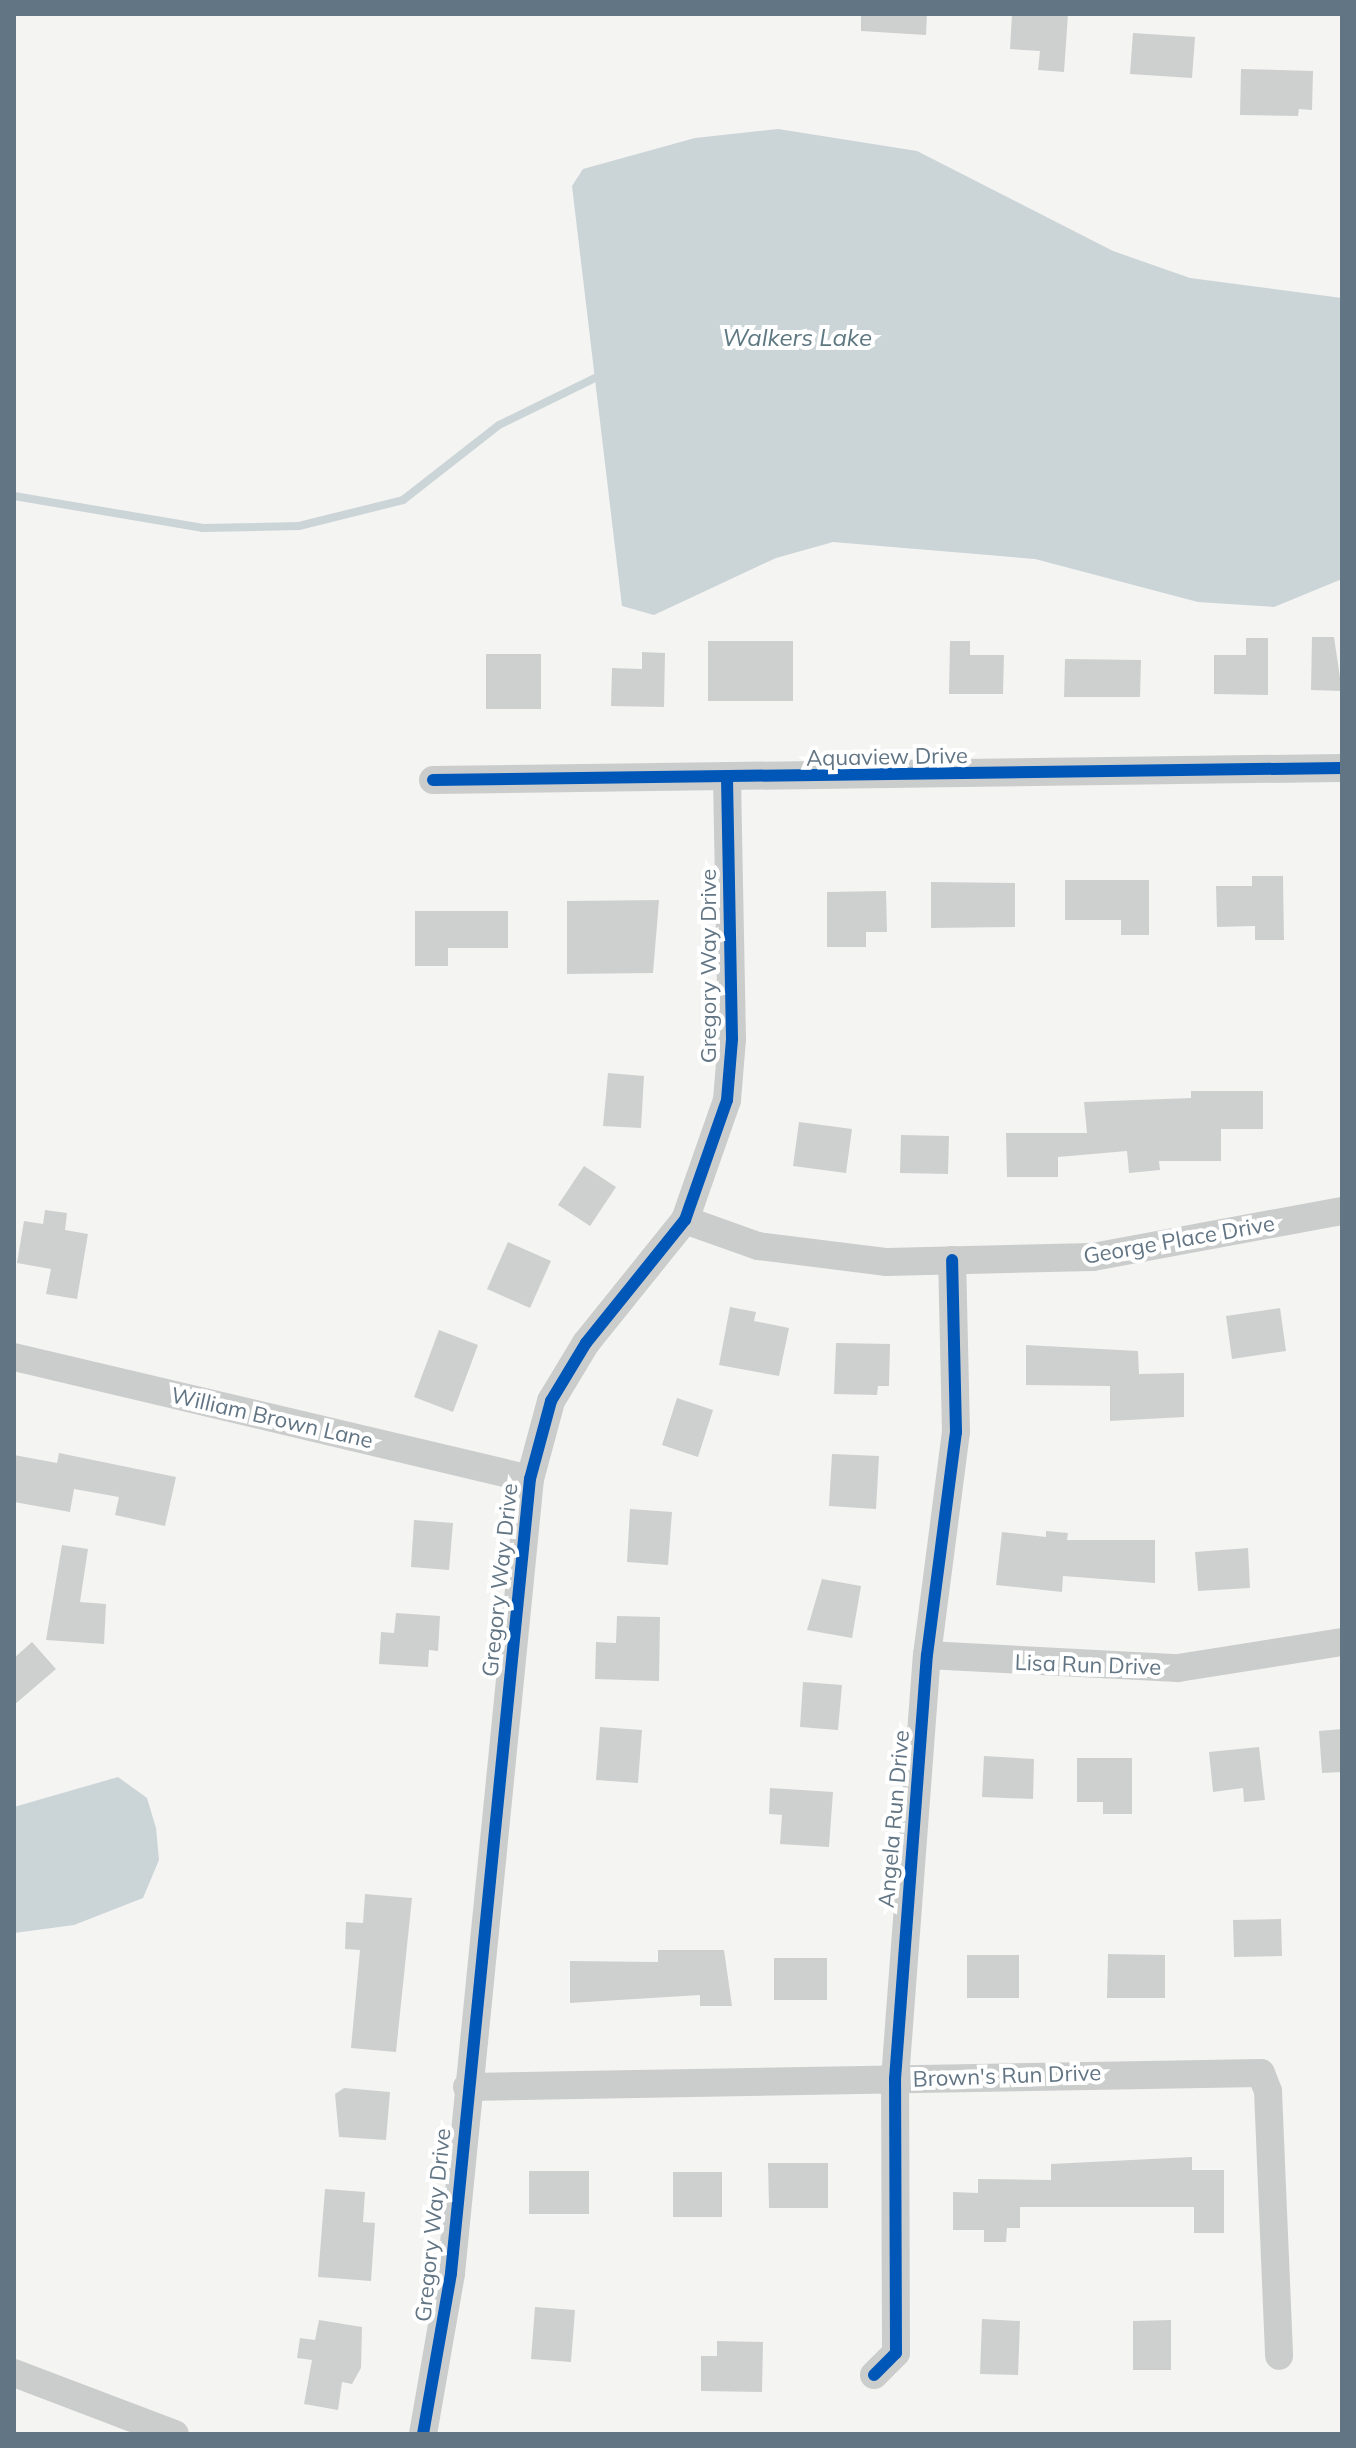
<!DOCTYPE html>
<style>
body{margin:0}
#map{position:relative;width:1356px;height:2448px;overflow:hidden;background:#f4f4f2;font-family:Mulish,sans-serif}
div>[style]{position:absolute}
[style*='--x']{left:calc(var(--x)*1px);top:calc(var(--y)*1px);width:calc(var(--w)*1px);rotate:calc(var(--a)*1deg)}
.water>*{inset:0;background:#cbd4d7}
.stream>*{height:8px;margin:-4px;padding:0 4px;transform-origin:4px;border-radius:4px;background:#cbd4d7}
.building>*{inset:0;background:#ced0d0}
.minor>*{height:28px;margin:-14px;padding:0 14px;transform-origin:14px;border-radius:14px;background:#cbcdcd}
.cycleway>*{height:12px;margin:-6px;padding:0 6px;transform-origin:6px;border-radius:6px;background:#0057b8}
span{translate:-50% -50%;white-space:nowrap;text-align:center;line-height:1.15;-webkit-text-stroke:8px #fff;paint-order:stroke}
.street-label{font-size:22px;color:#627584}
.water-label{font-size:24px;color:#5e7881;font-style:italic}
.frame{position:absolute;inset:0;border:16px solid #627584;pointer-events:none}
</style>
<div id="map">
<div class="water">
<div style="clip-path:polygon(778px 129px,917px 151px,1113px 251px,1190px 278px,1342px 298px,1342px 579px,1274px 607px,1198px 602px,1035px 559px,833px 542px,776px 558px,654px 615px,622px 606px,572px 186px,583px 169px,695px 138px)"></div>
<div style="clip-path:polygon(118px 1777px,147px 1798px,156px 1828px,159px 1860px,143px 1898px,74px 1925px,14px 1933px,14px 1807px)"></div>
</div>
<div class="stream">
<div style="--x:14;--y:496;--w:192;--a:9.6"></div>
<div style="--x:203;--y:528;--w:96;--a:-1.2"></div>
<div style="--x:299;--y:526;--w:107;--a:-14"></div>
<div style="--x:403;--y:500;--w:122;--a:-38"></div>
<div style="--x:499;--y:425;--w:114;--a:-26.1"></div>
</div>
<div class="building">
<div style="clip-path:polygon(861px 14px,927px 14px,926px 35px,861px 31px)"></div>
<div style="clip-path:polygon(1012px 14px,1068px 14px,1064px 72px,1038px 70px,1040px 51px,1010px 49px)"></div>
<div style="clip-path:polygon(1133px 33px,1195px 37px,1192px 78px,1130px 74px)"></div>
<div style="clip-path:polygon(1241px 69px,1313px 71px,1312px 110px,1299px 109px,1298px 116px,1240px 115px)"></div>
<div style="clip-path:polygon(1312px 637px,1334px 637px,1342px 691px,1311px 690px)"></div>
<div style="clip-path:polygon(1246px 638px,1268px 638px,1268px 695px,1214px 694px,1214px 655px,1246px 655px)"></div>
<div style="clip-path:polygon(708px 641px,793px 641px,793px 701px,708px 701px)"></div>
<div style="clip-path:polygon(950px 641px,970px 641px,970px 655px,1004px 655px,1003px 694px,949px 694px)"></div>
<div style="clip-path:polygon(642px 652px,665px 653px,664px 707px,611px 706px,612px 668px,642px 669px)"></div>
<div style="clip-path:polygon(486px 654px,541px 654px,541px 709px,486px 709px)"></div>
<div style="clip-path:polygon(1065px 659px,1141px 660px,1140px 697px,1064px 697px)"></div>
<div style="clip-path:polygon(1252px 876px,1283px 876px,1284px 940px,1255px 940px,1255px 926px,1217px 927px,1216px 886px,1252px 886px)"></div>
<div style="clip-path:polygon(1065px 880px,1149px 880px,1149px 935px,1121px 935px,1121px 920px,1065px 920px)"></div>
<div style="clip-path:polygon(931px 882px,1015px 883px,1015px 927px,931px 928px)"></div>
<div style="clip-path:polygon(886px 891px,887px 932px,866px 932px,866px 947px,827px 947px,827px 892px)"></div>
<div style="clip-path:polygon(659px 900px,653px 973px,567px 974px,567px 901px)"></div>
<div style="clip-path:polygon(415px 911px,508px 911px,508px 948px,448px 948px,448px 966px,415px 966px)"></div>
<div style="clip-path:polygon(608px 1073px,644px 1076px,641px 1128px,603px 1126px)"></div>
<div style="clip-path:polygon(1191px 1091px,1263px 1091px,1263px 1129px,1221px 1129px,1221px 1161px,1159px 1161px,1160px 1170px,1129px 1173px,1127px 1151px,1058px 1157px,1058px 1177px,1007px 1177px,1006px 1133px,1087px 1133px,1084px 1102px,1191px 1098px)"></div>
<div style="clip-path:polygon(799px 1122px,852px 1129px,846px 1173px,793px 1166px)"></div>
<div style="clip-path:polygon(901px 1135px,949px 1136px,948px 1174px,900px 1173px)"></div>
<div style="clip-path:polygon(584px 1166px,616px 1187px,590px 1226px,558px 1205px)"></div>
<div style="clip-path:polygon(45px 1210px,67px 1213px,65px 1230px,88px 1234px,77px 1299px,46px 1294px,51px 1269px,17px 1263px,24px 1221px,43px 1224px)"></div>
<div style="clip-path:polygon(508px 1242px,551px 1261px,530px 1308px,487px 1289px)"></div>
<div style="clip-path:polygon(730px 1307px,756px 1312px,754px 1321px,789px 1328px,779px 1376px,719px 1365px)"></div>
<div style="clip-path:polygon(1280px 1308px,1286px 1351px,1232px 1359px,1226px 1316px)"></div>
<div style="clip-path:polygon(439px 1330px,478px 1345px,453px 1412px,414px 1397px)"></div>
<div style="clip-path:polygon(836px 1343px,890px 1344px,889px 1386px,878px 1386px,877px 1395px,834px 1394px)"></div>
<div style="clip-path:polygon(1026px 1345px,1138px 1351px,1139px 1374px,1184px 1373px,1184px 1417px,1110px 1421px,1110px 1386px,1026px 1385px)"></div>
<div style="clip-path:polygon(677px 1398px,713px 1410px,698px 1457px,662px 1445px)"></div>
<div style="clip-path:polygon(59px 1453px,176px 1477px,165px 1526px,115px 1515px,119px 1497px,74px 1489px,70px 1512px,14px 1502px,14px 1455px,57px 1463px)"></div>
<div style="clip-path:polygon(832px 1454px,879px 1456px,876px 1509px,829px 1506px)"></div>
<div style="clip-path:polygon(630px 1509px,672px 1512px,668px 1565px,627px 1562px)"></div>
<div style="clip-path:polygon(414px 1520px,453px 1523px,449px 1570px,411px 1567px)"></div>
<div style="clip-path:polygon(1046px 1531px,1068px 1533px,1067px 1540px,1155px 1540px,1155px 1583px,1063px 1576px,1062px 1592px,996px 1585px,1002px 1532px,1046px 1537px)"></div>
<div style="clip-path:polygon(62px 1545px,88px 1549px,80px 1602px,106px 1604px,104px 1644px,46px 1640px)"></div>
<div style="clip-path:polygon(1248px 1548px,1250px 1588px,1198px 1591px,1195px 1552px)"></div>
<div style="clip-path:polygon(822px 1579px,861px 1586px,852px 1638px,807px 1630px)"></div>
<div style="clip-path:polygon(396px 1613px,440px 1616px,438px 1651px,429px 1650px,428px 1667px,379px 1664px,381px 1632px,394px 1633px)"></div>
<div style="clip-path:polygon(617px 1616px,660px 1617px,659px 1681px,595px 1679px,596px 1642px,616px 1643px)"></div>
<div style="clip-path:polygon(32px 1642px,56px 1669px,14px 1705px,14px 1658px)"></div>
<div style="clip-path:polygon(803px 1682px,842px 1685px,838px 1730px,800px 1727px)"></div>
<div style="clip-path:polygon(600px 1727px,642px 1730px,638px 1783px,596px 1780px)"></div>
<div style="clip-path:polygon(1342px 1729px,1342px 1772px,1322px 1773px,1319px 1731px)"></div>
<div style="clip-path:polygon(1259px 1747px,1265px 1800px,1244px 1802px,1243px 1788px,1213px 1792px,1209px 1752px)"></div>
<div style="clip-path:polygon(984px 1756px,1034px 1759px,1033px 1799px,982px 1797px)"></div>
<div style="clip-path:polygon(1077px 1758px,1132px 1758px,1132px 1814px,1103px 1814px,1103px 1802px,1077px 1802px)"></div>
<div style="clip-path:polygon(770px 1788px,833px 1792px,829px 1847px,780px 1844px,782px 1815px,769px 1814px)"></div>
<div style="clip-path:polygon(365px 1894px,412px 1898px,396px 2052px,351px 2048px,360px 1950px,345px 1949px,346px 1922px,363px 1923px)"></div>
<div style="clip-path:polygon(1281px 1919px,1282px 1956px,1234px 1957px,1233px 1920px)"></div>
<div style="clip-path:polygon(658px 1950px,724px 1950px,732px 2006px,700px 2006px,700px 1995px,570px 2003px,570px 1961px,658px 1962px)"></div>
<div style="clip-path:polygon(1108px 1954px,1165px 1955px,1165px 1998px,1107px 1998px)"></div>
<div style="clip-path:polygon(967px 1955px,1019px 1955px,1019px 1998px,967px 1998px)"></div>
<div style="clip-path:polygon(774px 1958px,827px 1958px,827px 2000px,774px 2000px)"></div>
<div style="clip-path:polygon(344px 2088px,390px 2092px,386px 2140px,339px 2137px,335px 2094px)"></div>
<div style="clip-path:polygon(1192px 2157px,1192px 2170px,1224px 2170px,1224px 2233px,1194px 2233px,1194px 2207px,1020px 2207px,1020px 2228px,1007px 2228px,1006px 2242px,984px 2242px,984px 2230px,953px 2230px,953px 2192px,978px 2193px,978px 2179px,1051px 2180px,1051px 2164px)"></div>
<div style="clip-path:polygon(768px 2163px,828px 2163px,828px 2208px,769px 2208px)"></div>
<div style="clip-path:polygon(529px 2171px,589px 2171px,589px 2214px,529px 2214px)"></div>
<div style="clip-path:polygon(673px 2172px,722px 2172px,722px 2217px,673px 2217px)"></div>
<div style="clip-path:polygon(325px 2189px,365px 2192px,363px 2222px,375px 2223px,371px 2281px,318px 2277px)"></div>
<div style="clip-path:polygon(535px 2307px,575px 2310px,571px 2362px,531px 2359px)"></div>
<div style="clip-path:polygon(982px 2319px,1020px 2321px,1018px 2375px,980px 2374px)"></div>
<div style="clip-path:polygon(319px 2320px,362px 2327px,361px 2368px,352px 2384px,342px 2382px,338px 2410px,304px 2404px,312px 2360px,297px 2358px,300px 2338px,315px 2340px)"></div>
<div style="clip-path:polygon(1171px 2320px,1171px 2370px,1133px 2370px,1133px 2321px)"></div>
<div style="clip-path:polygon(717px 2341px,763px 2342px,762px 2392px,701px 2391px,701px 2356px,717px 2356px)"></div>
</div>
<div class="minor">
<div style="--x:433;--y:780;--w:909;--a:-0.76"></div>
<div style="--x:685;--y:1220;--w:77;--a:19.6"></div>
<div style="--x:758;--y:1246;--w:130;--a:7.1"></div>
<div style="--x:887;--y:1262;--w:206;--a:-1.4"></div>
<div style="--x:1093;--y:1257;--w:253;--a:-10.5"></div>
<div style="--x:14;--y:1357;--w:530;--a:13.3"></div>
<div style="--x:927;--y:1655;--w:251;--a:3"></div>
<div style="--x:1178;--y:1668;--w:166;--a:-9"></div>
<div style="--x:467;--y:2087;--w:794;--a:-1.01"></div>
<div style="--x:1261;--y:2073;--w:19;--a:69"></div>
<div style="--x:1268;--y:2091;--w:265;--a:87.6"></div>
<div style="--x:14;--y:2373;--w:172;--a:20.8"></div>
<div style="--x:874;--y:2375;--w:31;--a:-45"></div>
<div style="--x:896;--y:2353;--w:274;--a:-90.2"></div>
<div style="--x:895;--y:2079;--w:425;--a:-85.7"></div>
<div style="--x:927;--y:1655;--w:225;--a:-82.6"></div>
<div style="--x:956;--y:1432;--w:172;--a:-91.3"></div>
<div style="--x:423;--y:2434;--w:163;--a:-80.1"></div>
<div style="--x:451;--y:2273;--w:798;--a:-84.32"></div>
<div style="--x:530;--y:1479;--w:81;--a:-74.9"></div>
<div style="--x:551;--y:1401;--w:68;--a:-58.9"></div>
<div style="--x:586;--y:1343;--w:158;--a:-51.2"></div>
<div style="--x:685;--y:1220;--w:127;--a:-70.7"></div>
<div style="--x:727;--y:1100;--w:61;--a:-85.3"></div>
<div style="--x:732;--y:1039;--w:259;--a:-91.1"></div>
</div>
<div class="cycleway">
<div style="--x:433;--y:780;--w:909;--a:-0.76"></div>
<div style="--x:874;--y:2375;--w:31;--a:-45"></div>
<div style="--x:896;--y:2353;--w:274;--a:-90.2"></div>
<div style="--x:895;--y:2079;--w:425;--a:-85.7"></div>
<div style="--x:927;--y:1655;--w:225;--a:-82.6"></div>
<div style="--x:956;--y:1432;--w:172;--a:-91.3"></div>
<div style="--x:423;--y:2434;--w:163;--a:-80.1"></div>
<div style="--x:451;--y:2273;--w:798;--a:-84.32"></div>
<div style="--x:530;--y:1479;--w:81;--a:-74.9"></div>
<div style="--x:551;--y:1401;--w:68;--a:-58.9"></div>
<div style="--x:586;--y:1343;--w:158;--a:-51.2"></div>
<div style="--x:685;--y:1220;--w:127;--a:-70.7"></div>
<div style="--x:727;--y:1100;--w:61;--a:-85.3"></div>
<div style="--x:732;--y:1039;--w:259;--a:-91.1"></div>
</div>
<div class="street-label">
<span style="left:887px;top:757px;rotate:-1deg">Aquaview Drive</span>
<span style="left:709px;top:966px;rotate:-90deg">Gregory Way Drive</span>
<span style="left:1179px;top:1240px;rotate:-10deg">George Place Drive</span>
<span style="left:272px;top:1418px;rotate:13deg">William Brown Lane</span>
<span style="left:500px;top:1580px;rotate:-84deg">Gregory Way Drive</span>
<span style="left:1088px;top:1665px;rotate:2deg">Lisa Run Drive</span>
<span style="left:894px;top:1819px;rotate:-85deg">Angela Run Drive</span>
<span style="left:1007px;top:2076px;rotate:-2deg">Brown's Run Drive</span>
<span style="left:433px;top:2225px;rotate:-84deg">Gregory Way Drive</span>
</div>
<div class="water-label">
<span style="left:797px;top:338px">Walkers Lake</span>
</div>
<div class="frame"></div>
</div>
